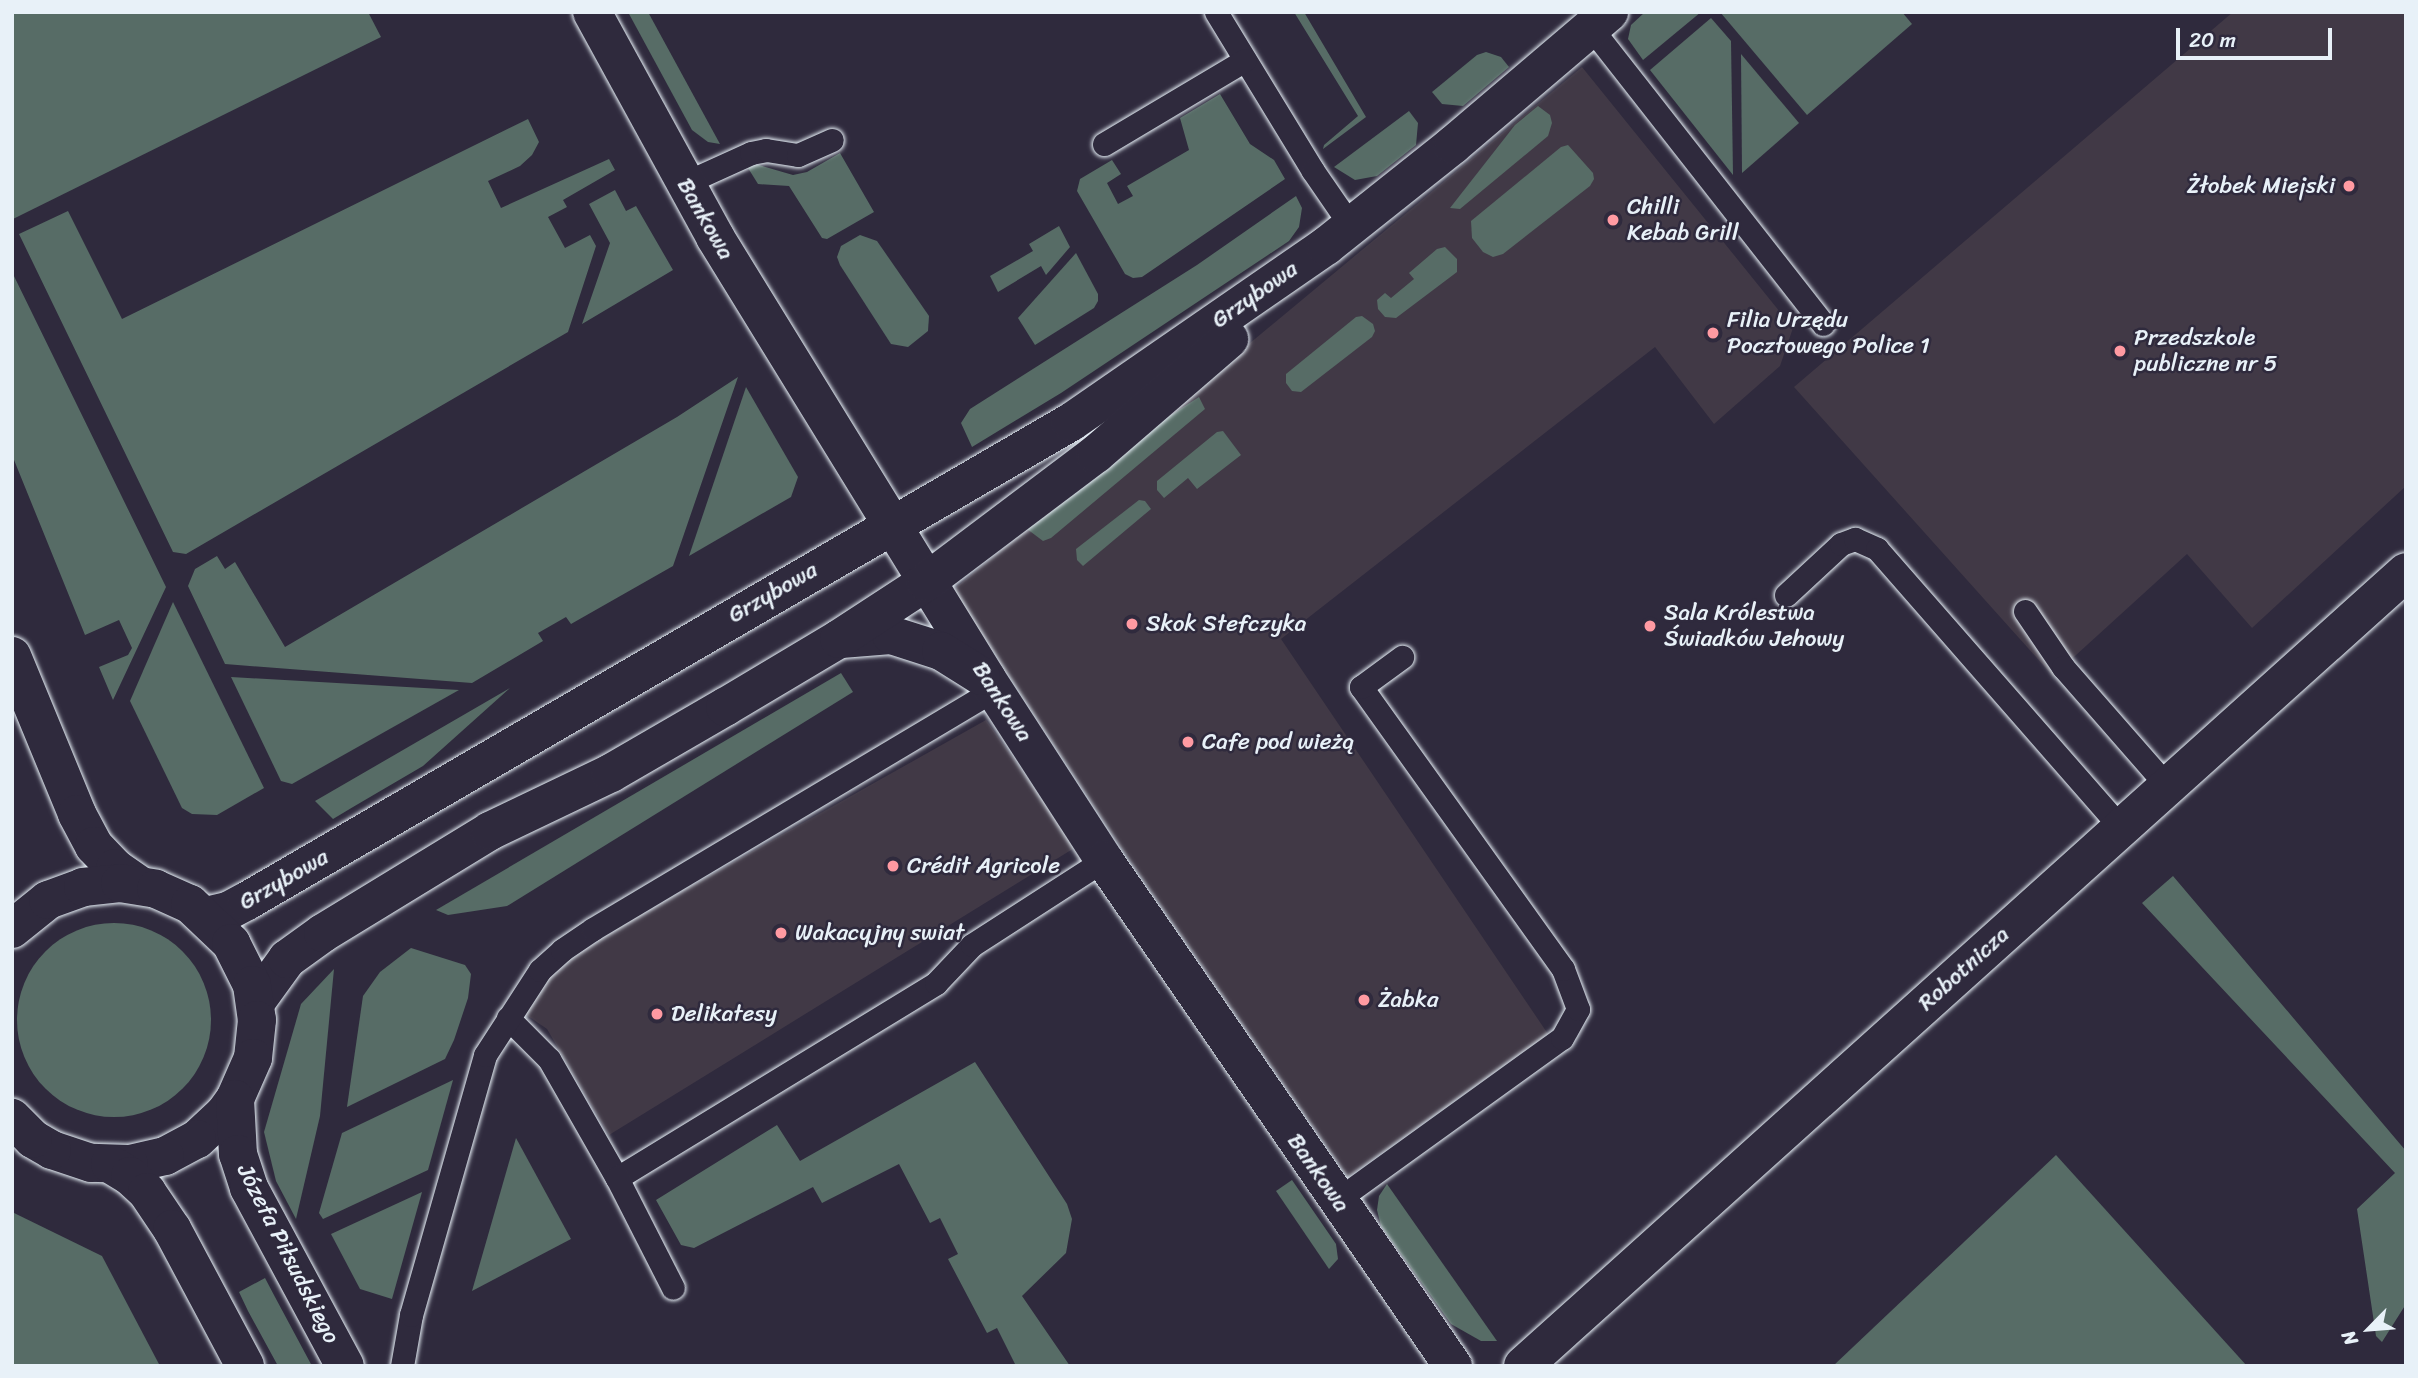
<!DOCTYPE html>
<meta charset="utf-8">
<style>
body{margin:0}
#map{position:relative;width:2418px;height:1378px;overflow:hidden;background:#2f2a3d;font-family:Sriracha,sans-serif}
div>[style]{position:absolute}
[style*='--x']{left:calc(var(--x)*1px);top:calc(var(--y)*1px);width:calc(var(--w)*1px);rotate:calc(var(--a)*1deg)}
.built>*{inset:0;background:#413946}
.green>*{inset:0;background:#576c66}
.round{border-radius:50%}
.roads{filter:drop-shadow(0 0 2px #e8f1f8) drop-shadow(0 0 2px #e8f1f8)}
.service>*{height:23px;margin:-11.5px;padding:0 11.5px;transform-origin:11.5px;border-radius:11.5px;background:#2f2a3d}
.minor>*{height:38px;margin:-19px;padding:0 19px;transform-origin:19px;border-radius:19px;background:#2f2a3d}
.tertiary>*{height:38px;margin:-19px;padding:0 19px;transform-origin:19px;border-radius:19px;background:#2f2a3d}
.dots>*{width:19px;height:19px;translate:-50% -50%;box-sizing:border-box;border:4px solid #2f2a3d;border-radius:50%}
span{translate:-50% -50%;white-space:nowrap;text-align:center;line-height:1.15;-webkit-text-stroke:5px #2f2a3d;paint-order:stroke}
.poi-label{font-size:23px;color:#e8f1f8}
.right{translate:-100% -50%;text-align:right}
.left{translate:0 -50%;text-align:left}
.street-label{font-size:23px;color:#e8f1f8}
.frame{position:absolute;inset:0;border:14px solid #e8f1f8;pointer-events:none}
.north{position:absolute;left:2334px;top:1294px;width:70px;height:70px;-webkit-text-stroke:5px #2f2a3d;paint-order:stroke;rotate:245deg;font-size:19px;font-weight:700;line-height:28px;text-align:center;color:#e8f1f8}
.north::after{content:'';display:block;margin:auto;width:24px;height:32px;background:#e8f1f8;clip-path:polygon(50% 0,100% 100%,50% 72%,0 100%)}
.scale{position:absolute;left:2176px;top:28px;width:156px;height:32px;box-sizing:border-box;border:4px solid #e8f1f8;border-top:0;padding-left:9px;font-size:21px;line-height:24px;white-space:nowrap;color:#e8f1f8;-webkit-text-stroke:5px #2f2a3d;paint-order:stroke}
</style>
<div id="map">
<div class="built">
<div style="clip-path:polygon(2233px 12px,2406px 12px,2406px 486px,2252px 628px,2187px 554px,2053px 676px,1794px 387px)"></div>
<div style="clip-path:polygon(1582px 67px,1793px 328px,1780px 366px,1714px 424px,1655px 347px,1281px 639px,1548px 1034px,1348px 1177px,1121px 847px,953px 590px)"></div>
<div style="clip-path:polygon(986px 720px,1076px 847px,609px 1135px,547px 1029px,525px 1014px,556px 962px)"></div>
</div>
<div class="green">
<div style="clip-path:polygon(12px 12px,368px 12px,381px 37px,13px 219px)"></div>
<div style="clip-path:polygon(628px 12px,648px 12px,720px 144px,708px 142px,692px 130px)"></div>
<div style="clip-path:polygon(1294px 12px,1304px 12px,1366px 117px,1323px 149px,1324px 145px,1358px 116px)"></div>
<div style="clip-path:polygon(1645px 12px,1701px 12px,1643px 60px,1628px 39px,1631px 25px)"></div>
<div style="clip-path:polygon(1720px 12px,1902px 12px,1912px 24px,1807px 115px)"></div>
<div style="clip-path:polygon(1711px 18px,1731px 41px,1733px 175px,1650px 70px)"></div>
<div style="clip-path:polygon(1486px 52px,1501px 57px,1509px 67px,1463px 106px,1442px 104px,1432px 92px,1477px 55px)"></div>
<div style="clip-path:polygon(1741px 54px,1799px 123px,1742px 173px)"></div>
<div style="clip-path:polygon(1220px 94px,1250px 144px,1274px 160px,1285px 179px,1142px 277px,1133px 278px,1125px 274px,1077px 191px,1080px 179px,1112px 160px,1121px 174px,1107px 183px,1118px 204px,1133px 196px,1127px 186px,1189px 150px,1180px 118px)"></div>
<div style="clip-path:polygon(1538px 106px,1550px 115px,1552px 123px,1548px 136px,1460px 209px,1450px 208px,1515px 125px)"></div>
<div style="clip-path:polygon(1409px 111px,1418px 123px,1416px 145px,1377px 176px,1355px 180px,1334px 167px)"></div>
<div style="clip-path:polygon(528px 119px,539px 142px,532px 155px,520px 166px,488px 181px,501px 208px,609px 159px,615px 170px,563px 200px,567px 207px,548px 217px,565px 248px,590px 235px,596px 246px,568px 332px,186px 554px,173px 552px,19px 234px,68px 211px,122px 319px)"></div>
<div style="clip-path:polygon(1568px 145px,1593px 173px,1594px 179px,1590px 186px,1503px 254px,1493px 257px,1483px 252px,1472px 238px,1471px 221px,1561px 147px)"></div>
<div style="clip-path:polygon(840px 153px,874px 212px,827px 239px,822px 238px,789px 186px,758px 184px,748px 168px,755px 164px,793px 175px,807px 172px)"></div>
<div style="clip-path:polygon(615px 190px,626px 211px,636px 206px,673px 270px,582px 324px,610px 243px,589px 204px)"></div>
<div style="clip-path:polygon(1296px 196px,1302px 208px,1299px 227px,1289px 241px,1061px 393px,972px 447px,961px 423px,970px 409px,1197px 265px)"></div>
<div style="clip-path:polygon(1059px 226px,1070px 247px,1046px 275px,1041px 266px,998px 292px,990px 276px,1033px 251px,1029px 244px)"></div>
<div style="clip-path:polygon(860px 235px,877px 241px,929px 316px,928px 331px,908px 347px,891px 344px,840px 265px,837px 257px,841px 246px)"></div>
<div style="clip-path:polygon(1445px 247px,1457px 259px,1457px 272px,1396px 318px,1385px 317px,1378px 309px,1377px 300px,1385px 293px,1391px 298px,1414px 279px,1409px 273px,1437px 249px)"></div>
<div style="clip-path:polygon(1076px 253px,1098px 294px,1098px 301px,1094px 308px,1035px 345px,1018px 318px)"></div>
<div style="clip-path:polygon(12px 272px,166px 587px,113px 700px,99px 667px,128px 655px,132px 648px,119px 620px,85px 635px,12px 455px)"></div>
<div style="clip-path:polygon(1362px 316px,1373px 324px,1375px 331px,1372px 337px,1301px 392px,1292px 391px,1286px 383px,1286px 374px,1356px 317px)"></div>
<div style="clip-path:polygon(738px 377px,673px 566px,571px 624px,566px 617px,538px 633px,543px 641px,472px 683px,225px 664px,188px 586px,195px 569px,217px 556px,225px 569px,235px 562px,285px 647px,677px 417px)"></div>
<div style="clip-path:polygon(746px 387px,798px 477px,791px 497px,689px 556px)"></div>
<div style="clip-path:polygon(1199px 397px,1205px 409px,1051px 538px,1043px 541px,1027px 529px,1146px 431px)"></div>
<div style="clip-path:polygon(1223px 431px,1241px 455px,1197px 489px,1188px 478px,1164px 498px,1157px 490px,1157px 481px,1217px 432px)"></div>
<div style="clip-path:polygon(1139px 500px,1145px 501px,1151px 509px,1083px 566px,1077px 560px,1076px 549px)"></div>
<div style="clip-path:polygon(173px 602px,264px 788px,217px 815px,192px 814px,182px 808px,130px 701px)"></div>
<div style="clip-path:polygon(841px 673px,853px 692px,507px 906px,448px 915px,436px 910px)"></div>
<div style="clip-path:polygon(231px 677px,459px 690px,292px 784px,281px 781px)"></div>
<div style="clip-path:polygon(510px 688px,423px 766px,353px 807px,333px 819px,315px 801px)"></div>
<div style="clip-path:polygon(2173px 876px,2406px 1151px,2406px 1304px,2382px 1342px,2376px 1336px,2357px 1209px,2395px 1173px,2142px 903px)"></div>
<div class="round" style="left:17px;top:923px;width:194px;height:194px"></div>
<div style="clip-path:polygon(411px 948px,465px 965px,471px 974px,468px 998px,454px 1040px,445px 1059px,347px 1107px,363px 996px,380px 972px)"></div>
<div style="clip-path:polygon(334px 969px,320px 1116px,296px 1219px,276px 1181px,264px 1132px,301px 1004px)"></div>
<div style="clip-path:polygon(975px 1062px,1067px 1204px,1072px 1219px,1066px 1253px,1022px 1296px,1070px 1366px,1016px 1366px,997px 1328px,987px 1333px,948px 1259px,958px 1254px,940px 1218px,930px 1223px,899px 1164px,822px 1203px,813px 1187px,694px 1248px,681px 1245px,656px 1200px,777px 1125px,800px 1161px)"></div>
<div style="clip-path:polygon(453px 1080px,428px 1170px,323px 1219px,319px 1213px,342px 1133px)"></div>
<div style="clip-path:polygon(516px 1138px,571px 1239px,472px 1291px)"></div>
<div style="clip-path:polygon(2056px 1155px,2247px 1366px,1833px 1366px)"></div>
<div style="clip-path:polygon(1292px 1180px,1336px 1244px,1338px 1259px,1329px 1269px,1276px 1191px)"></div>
<div style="clip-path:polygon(1387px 1184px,1497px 1341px,1481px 1341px,1451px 1324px,1381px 1226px,1377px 1210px,1379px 1196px)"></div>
<div style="clip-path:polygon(422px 1192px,392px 1299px,360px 1289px,331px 1234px)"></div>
<div style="clip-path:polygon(12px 1212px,102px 1256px,160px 1366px,12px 1366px)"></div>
<div style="clip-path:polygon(265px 1278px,275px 1297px,312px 1366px,278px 1366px,248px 1311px,239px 1292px)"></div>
</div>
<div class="roads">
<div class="service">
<div style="--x:1216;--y:12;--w:186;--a:58.6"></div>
<div style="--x:1313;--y:171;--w:67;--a:55.4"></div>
<div style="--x:1591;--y:28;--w:376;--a:51.9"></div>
<div style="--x:1104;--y:144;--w:164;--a:-30.8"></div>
<div style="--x:685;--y:183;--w:72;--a:-24.4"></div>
<div style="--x:751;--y:153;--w:15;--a:-11"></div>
<div style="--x:766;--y:150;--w:32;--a:9"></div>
<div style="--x:798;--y:155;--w:37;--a:-24"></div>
<div style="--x:1786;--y:595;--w:75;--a:-42.8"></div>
<div style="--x:1841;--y:544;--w:15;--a:-20"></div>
<div style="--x:1855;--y:539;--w:24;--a:24"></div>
<div style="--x:1877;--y:549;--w:371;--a:48.8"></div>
<div style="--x:2025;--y:611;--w:68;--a:55.8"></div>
<div style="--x:2063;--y:667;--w:158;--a:48.8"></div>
<div style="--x:508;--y:1018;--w:58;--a:45"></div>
<div style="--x:549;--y:1059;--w:137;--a:60.3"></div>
<div style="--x:617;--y:1178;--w:374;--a:-31.4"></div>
<div style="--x:936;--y:983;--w:52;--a:-46.5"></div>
<div style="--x:972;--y:945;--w:157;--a:-32.8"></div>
<div style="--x:617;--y:1178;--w:123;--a:63"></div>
<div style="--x:1337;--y:1200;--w:277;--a:-35.8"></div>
<div style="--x:1562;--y:1038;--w:33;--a:-61"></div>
<div style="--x:1578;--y:1009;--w:43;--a:-110.6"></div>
<div style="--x:1563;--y:969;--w:347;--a:-125.6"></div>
<div style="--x:1361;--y:687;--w:51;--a:-36.2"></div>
<div style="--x:402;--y:1366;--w:52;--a:-80"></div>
<div style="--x:411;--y:1315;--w:270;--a:-74.1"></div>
<div style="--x:485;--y:1055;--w:101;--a:-57.1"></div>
<div style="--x:540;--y:970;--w:30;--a:-42"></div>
<div style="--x:562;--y:950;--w:37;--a:-34"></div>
<div style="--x:593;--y:929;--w:467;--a:-30.8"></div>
</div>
<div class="minor">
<div style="--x:592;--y:12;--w:256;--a:61.3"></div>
<div style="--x:715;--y:237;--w:519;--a:58.39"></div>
<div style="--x:987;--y:679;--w:216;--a:57.1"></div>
<div style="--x:1104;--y:860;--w:615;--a:55.41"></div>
<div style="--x:841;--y:639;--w:50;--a:-4.6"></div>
<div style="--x:891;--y:635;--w:52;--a:17.7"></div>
<div style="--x:941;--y:651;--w:47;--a:32"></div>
<div style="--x:206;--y:916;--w:23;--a:-13"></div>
<div style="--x:228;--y:911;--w:21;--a:-28"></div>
<div style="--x:247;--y:901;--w:953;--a:-30.17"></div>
<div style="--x:1071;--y:422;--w:310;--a:-34.6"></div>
<div style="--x:1326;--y:246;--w:162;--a:-38.5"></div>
<div style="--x:1453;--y:145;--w:205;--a:-40.4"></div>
<div style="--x:256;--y:1002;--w:53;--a:-54.2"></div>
<div style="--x:287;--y:959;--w:44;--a:-35.8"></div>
<div style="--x:323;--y:933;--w:196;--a:-31.4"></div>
<div style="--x:490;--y:831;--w:134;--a:-25.6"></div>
<div style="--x:611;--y:773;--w:132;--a:-30.1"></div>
<div style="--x:725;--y:707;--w:133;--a:-30.8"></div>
<div style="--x:839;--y:639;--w:104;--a:-33.2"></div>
<div style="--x:926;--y:582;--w:213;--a:-37"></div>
<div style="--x:1096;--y:454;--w:176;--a:-40.8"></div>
<div style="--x:1523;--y:1366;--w:1187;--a:-41.96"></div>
</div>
<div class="tertiary">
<div style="--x:12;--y:656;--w:171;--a:67.6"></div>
<div style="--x:77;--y:814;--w:36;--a:62"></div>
<div style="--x:94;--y:846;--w:30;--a:46"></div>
<div style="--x:115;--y:868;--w:29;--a:35"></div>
<div style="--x:12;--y:929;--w:46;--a:-38.9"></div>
<div style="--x:48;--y:900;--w:37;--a:-20"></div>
<div style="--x:83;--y:887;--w:37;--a:-6"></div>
<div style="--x:120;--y:883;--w:36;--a:9"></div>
<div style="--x:156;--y:889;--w:37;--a:24"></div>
<div style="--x:190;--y:904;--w:57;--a:43.6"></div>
<div style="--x:231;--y:943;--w:47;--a:63.4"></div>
<div style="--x:252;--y:985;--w:35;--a:82"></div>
<div style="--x:257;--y:1020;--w:38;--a:96"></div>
<div style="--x:253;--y:1058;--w:45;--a:113.7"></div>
<div style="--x:235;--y:1099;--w:19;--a:126"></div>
<div style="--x:224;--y:1114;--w:37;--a:137"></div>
<div style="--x:197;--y:1139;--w:36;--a:152"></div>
<div style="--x:165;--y:1156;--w:37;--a:167"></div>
<div style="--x:129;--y:1164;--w:38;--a:-178"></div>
<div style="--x:91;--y:1163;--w:41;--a:-161.6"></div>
<div style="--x:52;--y:1150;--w:22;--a:-150"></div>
<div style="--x:33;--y:1139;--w:30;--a:-135"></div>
<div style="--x:235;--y:1099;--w:55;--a:86.9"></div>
<div style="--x:238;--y:1154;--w:36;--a:72"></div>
<div style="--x:249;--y:1188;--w:202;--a:61.7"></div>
<div style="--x:110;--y:1164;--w:23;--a:31"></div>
<div style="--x:130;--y:1176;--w:23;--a:43"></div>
<div style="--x:147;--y:1192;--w:45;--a:56"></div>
<div style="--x:172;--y:1229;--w:155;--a:61.9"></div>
</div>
</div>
<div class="dots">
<div style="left:2349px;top:186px;background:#ff9aa2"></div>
<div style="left:1613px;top:220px;background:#ff9aa2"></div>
<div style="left:1713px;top:333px;background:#ff9aa2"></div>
<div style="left:2120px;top:351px;background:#ff9aa2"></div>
<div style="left:1132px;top:624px;background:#ff9aa2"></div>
<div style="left:1650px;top:626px;background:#ff9aa2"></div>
<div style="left:1188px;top:742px;background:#ff9aa2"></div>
<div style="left:893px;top:866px;background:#ff9aa2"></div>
<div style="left:781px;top:933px;background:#ff9aa2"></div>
<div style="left:1364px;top:1000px;background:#ff9aa2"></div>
<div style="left:657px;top:1014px;background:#ff9aa2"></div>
</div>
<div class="poi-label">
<span class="right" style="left:2335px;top:186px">Żłobek Miejski</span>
<span class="left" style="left:1627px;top:220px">Chilli<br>Kebab Grill</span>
<span class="left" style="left:1727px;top:333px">Filia Urzędu<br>Pocztowego Police 1</span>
<span class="left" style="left:2134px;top:351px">Przedszkole<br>publiczne nr 5</span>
<span class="left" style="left:1664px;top:626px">Sala Królestwa<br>Świadków Jehowy</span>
<span class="left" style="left:1146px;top:624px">Skok Stefczyka</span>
<span class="left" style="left:1202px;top:742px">Cafe pod wieżą</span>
<span class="left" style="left:907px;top:866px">Crédit Agricole</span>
<span class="left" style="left:795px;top:933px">Wakacyjny swiat</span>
<span class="left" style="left:1378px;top:1000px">Żabka</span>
<span class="left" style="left:671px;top:1014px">Delikatesy</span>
</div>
<div class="street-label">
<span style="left:705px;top:219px;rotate:60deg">Bankowa</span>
<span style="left:1255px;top:295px;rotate:-35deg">Grzybowa</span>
<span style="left:773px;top:593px;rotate:-30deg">Grzybowa</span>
<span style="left:1002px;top:702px;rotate:57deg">Bankowa</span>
<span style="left:284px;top:880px;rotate:-30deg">Grzybowa</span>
<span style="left:1964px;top:969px;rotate:-42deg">Robotnicza</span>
<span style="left:1318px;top:1173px;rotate:55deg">Bankowa</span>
<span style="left:288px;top:1254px;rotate:63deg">Józefa Piłsudskiego</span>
</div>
<div class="frame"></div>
<div class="north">N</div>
<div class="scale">20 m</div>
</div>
